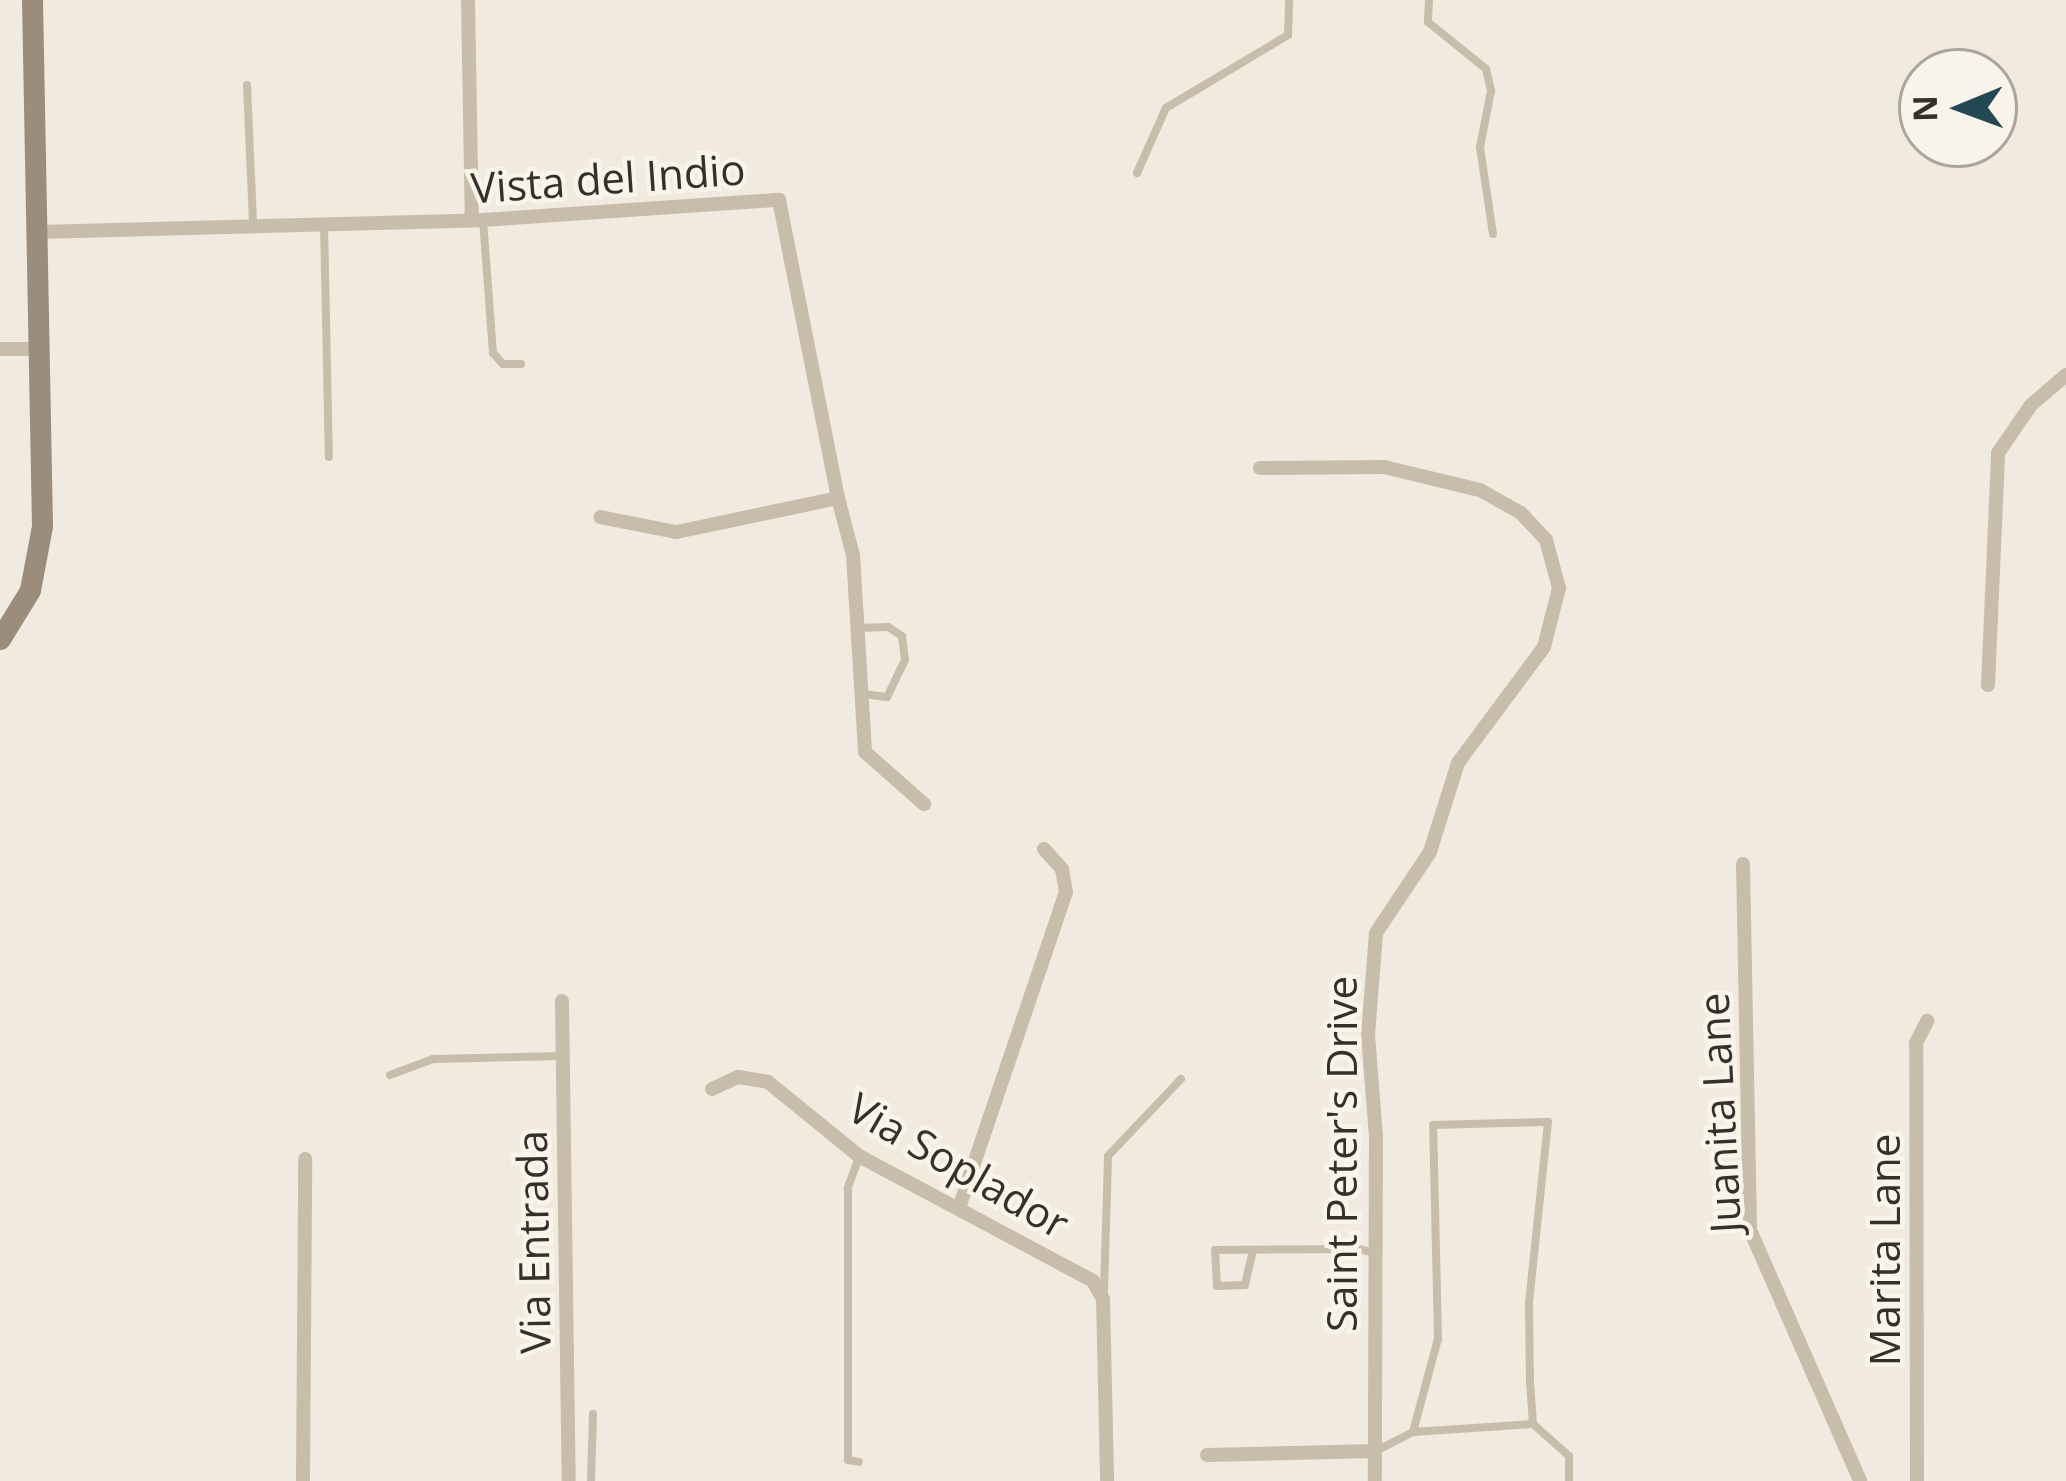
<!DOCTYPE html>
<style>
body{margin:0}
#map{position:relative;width:2066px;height:1481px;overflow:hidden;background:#f0ebde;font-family:"Open Sans",sans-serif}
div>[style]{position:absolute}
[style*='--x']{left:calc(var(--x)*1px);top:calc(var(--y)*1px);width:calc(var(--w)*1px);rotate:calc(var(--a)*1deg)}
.lane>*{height:8px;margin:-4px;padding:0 4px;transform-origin:4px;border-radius:4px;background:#c8bdab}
.street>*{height:14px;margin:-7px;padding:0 7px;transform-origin:7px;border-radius:7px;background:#c8bdab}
.secondary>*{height:21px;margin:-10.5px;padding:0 10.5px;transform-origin:10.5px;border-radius:10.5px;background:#9b8d7c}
span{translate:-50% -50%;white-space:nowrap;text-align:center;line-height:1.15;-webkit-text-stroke:9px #f8f4ea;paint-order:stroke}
.street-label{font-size:42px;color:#36302a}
.north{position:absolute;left:1898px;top:48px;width:120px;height:120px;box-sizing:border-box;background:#f8f4ea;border:3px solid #aaa69d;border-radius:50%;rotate:269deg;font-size:33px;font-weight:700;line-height:48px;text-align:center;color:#36302a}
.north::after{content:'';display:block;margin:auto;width:42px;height:54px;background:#224854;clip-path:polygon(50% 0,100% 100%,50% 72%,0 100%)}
</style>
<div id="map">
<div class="lane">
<div style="--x:1429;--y:0;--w:22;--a:93"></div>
<div style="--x:1428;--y:22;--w:75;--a:39"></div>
<div style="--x:1486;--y:69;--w:23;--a:77"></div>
<div style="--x:1491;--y:91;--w:57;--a:101.1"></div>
<div style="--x:1480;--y:147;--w:88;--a:81.5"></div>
<div style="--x:247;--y:85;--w:138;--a:87.5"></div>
<div style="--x:1137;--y:173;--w:71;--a:-66"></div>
<div style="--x:1166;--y:108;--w:142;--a:-30.9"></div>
<div style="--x:1288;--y:35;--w:35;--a:-88"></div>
<div style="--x:483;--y:220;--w:133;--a:85.7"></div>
<div style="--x:493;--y:353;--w:15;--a:48"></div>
<div style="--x:503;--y:364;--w:18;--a:0"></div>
<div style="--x:324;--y:224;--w:233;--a:88.8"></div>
<div style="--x:857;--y:628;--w:31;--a:-2"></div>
<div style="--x:888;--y:627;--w:17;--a:33"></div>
<div style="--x:902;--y:636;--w:24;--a:83"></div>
<div style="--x:905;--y:660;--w:41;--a:115.9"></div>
<div style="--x:887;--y:697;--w:24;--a:-173"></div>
<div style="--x:390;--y:1075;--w:46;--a:-20.4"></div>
<div style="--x:433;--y:1059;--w:129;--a:-1.3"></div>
<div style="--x:859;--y:1157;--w:33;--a:110"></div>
<div style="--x:848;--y:1188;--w:272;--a:90"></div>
<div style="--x:848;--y:1460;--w:11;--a:10"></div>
<div style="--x:1253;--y:1250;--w:36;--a:103"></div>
<div style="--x:1245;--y:1285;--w:28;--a:178"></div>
<div style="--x:1217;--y:1286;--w:36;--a:-93"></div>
<div style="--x:1215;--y:1250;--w:143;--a:-0.4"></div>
<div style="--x:1358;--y:1249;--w:13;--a:13"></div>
<div style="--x:1104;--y:1292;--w:136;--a:-88.3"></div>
<div style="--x:1108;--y:1156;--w:106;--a:-46.5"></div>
<div style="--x:1413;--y:1432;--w:120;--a:-3.8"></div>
<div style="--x:1376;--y:1451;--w:42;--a:-27.2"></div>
<div style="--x:1413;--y:1432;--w:96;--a:-75"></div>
<div style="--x:1438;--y:1339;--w:214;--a:-91.3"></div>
<div style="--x:1433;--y:1125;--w:115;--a:-1.5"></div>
<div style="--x:1548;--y:1122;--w:181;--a:96"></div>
<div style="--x:1529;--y:1302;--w:80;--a:89.3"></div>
<div style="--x:1530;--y:1382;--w:42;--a:85.9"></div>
<div style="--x:1533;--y:1424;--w:48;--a:41.6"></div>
<div style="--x:1569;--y:1456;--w:25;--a:90"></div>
<div style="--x:591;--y:1481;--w:67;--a:-88.3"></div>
</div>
<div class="street">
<div style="--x:468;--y:0;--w:220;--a:89"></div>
<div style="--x:38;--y:232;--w:445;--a:-1.5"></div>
<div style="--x:483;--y:220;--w:297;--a:-3.9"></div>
<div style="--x:779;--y:200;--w:304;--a:78.8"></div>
<div style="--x:838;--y:498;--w:166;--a:168.1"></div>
<div style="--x:676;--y:532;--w:77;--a:-168.8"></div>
<div style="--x:0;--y:349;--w:40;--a:0"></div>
<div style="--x:1260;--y:468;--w:124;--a:-0.5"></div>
<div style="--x:1384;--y:467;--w:99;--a:13.5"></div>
<div style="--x:1480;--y:490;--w:47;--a:29.3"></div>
<div style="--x:1521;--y:513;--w:37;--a:47"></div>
<div style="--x:1546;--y:540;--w:50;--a:74.8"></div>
<div style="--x:1559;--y:588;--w:61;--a:104.3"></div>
<div style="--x:1544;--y:647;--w:144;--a:126.6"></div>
<div style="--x:1458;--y:763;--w:93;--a:107.5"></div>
<div style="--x:1430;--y:852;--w:97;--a:123.7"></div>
<div style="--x:1376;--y:933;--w:102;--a:94.5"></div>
<div style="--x:1368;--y:1035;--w:101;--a:85.5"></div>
<div style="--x:1376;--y:1136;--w:345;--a:90.2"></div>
<div style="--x:838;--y:498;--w:59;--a:75.3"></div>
<div style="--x:853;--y:555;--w:197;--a:86.5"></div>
<div style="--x:865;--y:752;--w:79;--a:41.4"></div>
<div style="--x:1988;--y:685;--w:232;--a:-87.5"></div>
<div style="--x:1998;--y:453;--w:58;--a:-55.5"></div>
<div style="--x:2031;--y:405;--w:46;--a:-40.6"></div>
<div style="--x:1743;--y:864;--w:366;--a:88.9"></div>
<div style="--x:1750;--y:1230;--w:274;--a:66.3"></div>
<div style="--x:562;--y:1001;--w:480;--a:89.2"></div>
<div style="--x:712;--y:1089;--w:29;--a:-25"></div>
<div style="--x:738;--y:1077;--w:30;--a:9"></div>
<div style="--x:768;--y:1082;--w:117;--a:39.1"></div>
<div style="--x:859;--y:1156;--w:265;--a:28.1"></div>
<div style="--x:1093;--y:1281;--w:21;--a:61"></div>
<div style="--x:1103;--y:1299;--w:182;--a:88.7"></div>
<div style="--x:960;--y:1205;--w:330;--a:-71.3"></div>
<div style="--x:1066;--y:892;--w:23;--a:-100"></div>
<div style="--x:1062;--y:869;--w:27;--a:-132"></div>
<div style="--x:1207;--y:1455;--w:168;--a:-1.4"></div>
<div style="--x:303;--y:1481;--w:322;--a:-89.6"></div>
<div style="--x:1917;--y:1481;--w:438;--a:-90.1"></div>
<div style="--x:1916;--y:1043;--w:25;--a:-63"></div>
</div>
<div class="secondary">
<div style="--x:0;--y:639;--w:57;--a:-58.5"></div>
<div style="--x:30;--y:590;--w:65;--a:-79.4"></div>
<div style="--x:42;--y:526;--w:526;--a:-91.09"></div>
</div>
<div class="street-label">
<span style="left:608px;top:178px;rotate:-4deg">Vista del Indio</span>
<span style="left:1719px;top:1113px;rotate:-93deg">Juanita Lane</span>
<span style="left:1341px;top:1154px;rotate:-90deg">Saint Peter's Drive</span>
<span style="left:959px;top:1165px;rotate:30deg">Via Soplador</span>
<span style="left:533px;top:1242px;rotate:-91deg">Via Entrada</span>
<span style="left:1884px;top:1250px;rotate:-90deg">Marita Lane</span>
</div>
<div class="north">N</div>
</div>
